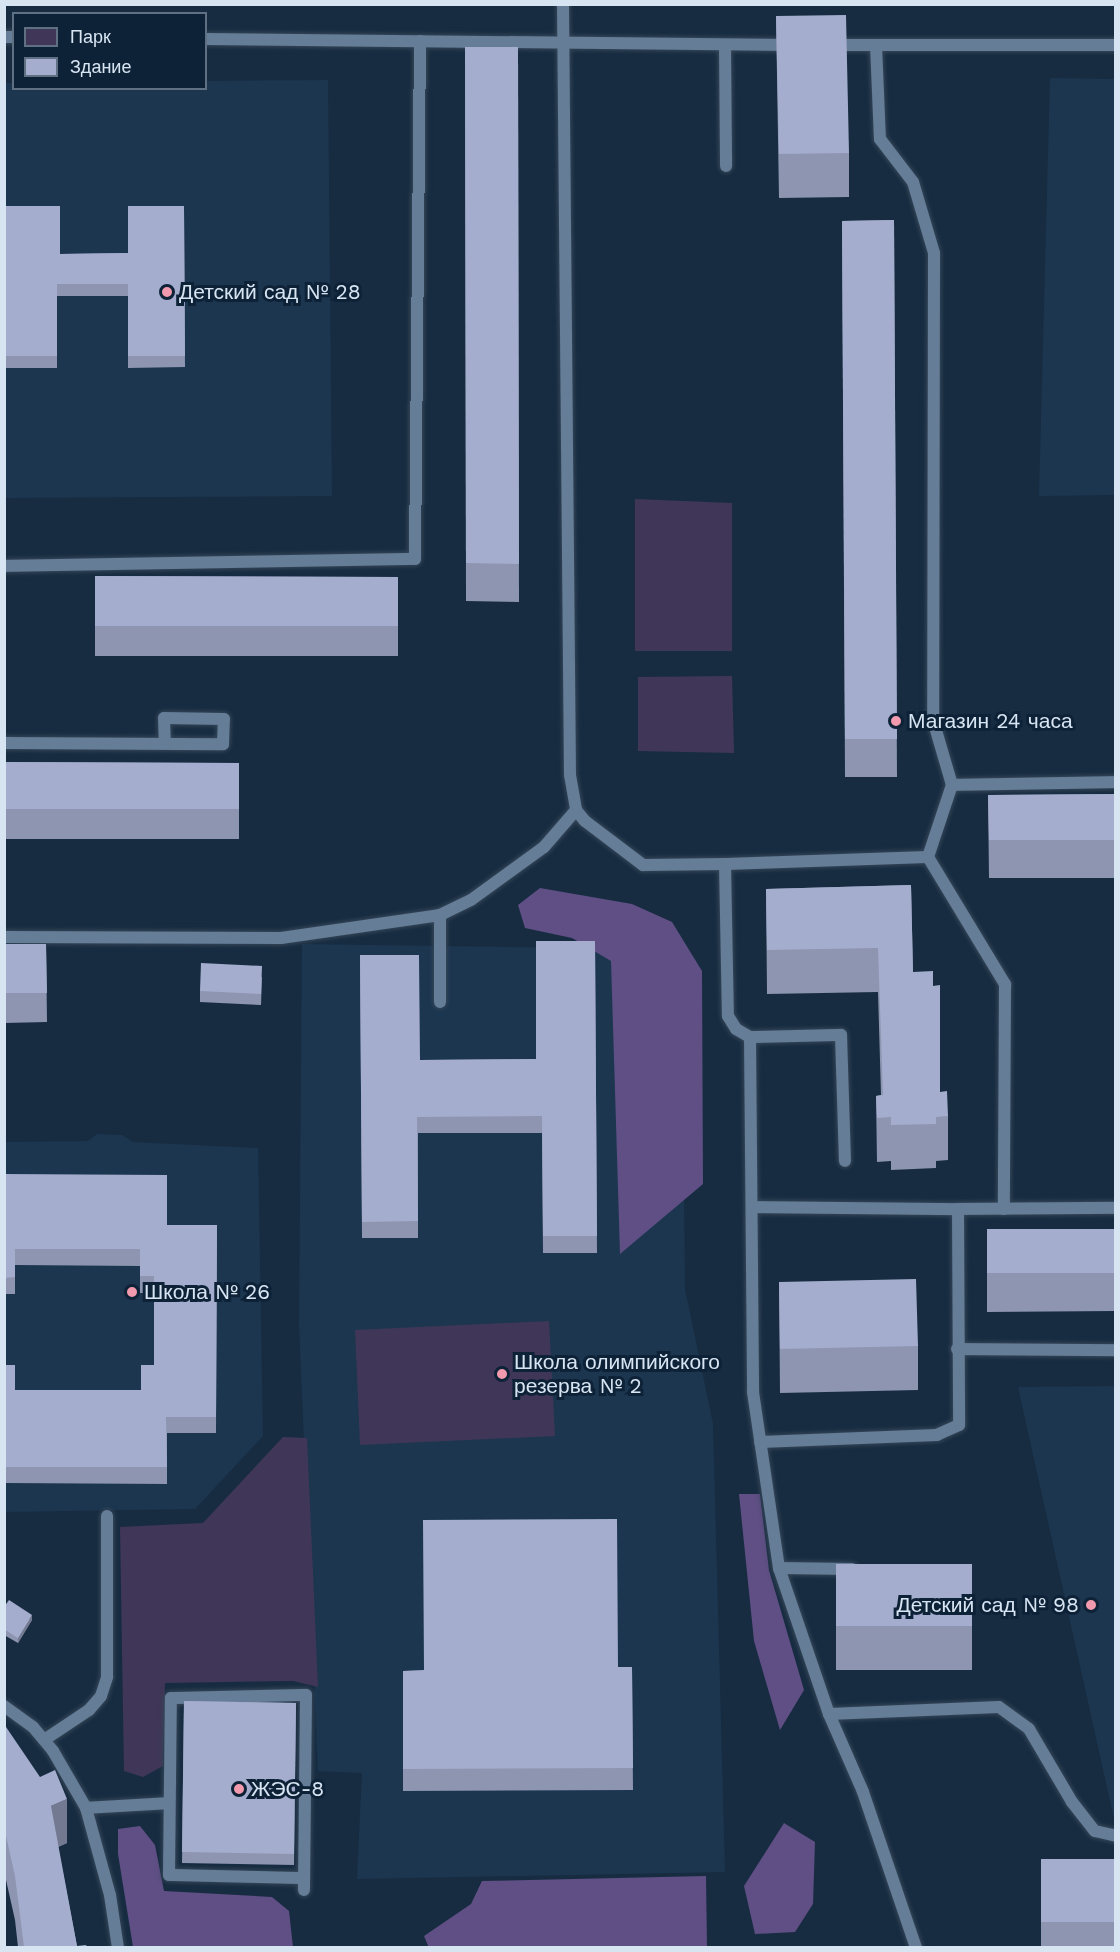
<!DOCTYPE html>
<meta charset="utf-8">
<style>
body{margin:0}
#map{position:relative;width:1120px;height:1952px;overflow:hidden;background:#172c41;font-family:"Work Sans",sans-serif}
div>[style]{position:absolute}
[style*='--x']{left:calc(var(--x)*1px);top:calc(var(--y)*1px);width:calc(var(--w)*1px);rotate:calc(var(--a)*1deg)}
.built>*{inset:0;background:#1c3650}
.green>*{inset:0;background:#403758}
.forest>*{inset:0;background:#5f4f84}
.roads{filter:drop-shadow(0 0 2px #354658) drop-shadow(0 0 2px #354658)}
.lane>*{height:12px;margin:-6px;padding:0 6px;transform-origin:6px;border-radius:6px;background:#657d96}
.wall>*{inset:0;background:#8d95b0}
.shaded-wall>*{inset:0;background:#737990}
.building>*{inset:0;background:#a4adcd}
.dots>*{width:16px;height:16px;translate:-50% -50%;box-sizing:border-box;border:3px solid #0e2237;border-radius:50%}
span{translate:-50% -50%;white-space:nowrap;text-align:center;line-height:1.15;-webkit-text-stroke:6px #0e2237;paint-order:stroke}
.poi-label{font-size:21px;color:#d7e4f2}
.left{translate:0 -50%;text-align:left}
.right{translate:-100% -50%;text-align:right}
.frame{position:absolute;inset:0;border:6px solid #d7e4f2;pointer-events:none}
.legend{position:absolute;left:12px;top:12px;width:195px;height:78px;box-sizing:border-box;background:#0e2237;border:2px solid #5e7082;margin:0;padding:8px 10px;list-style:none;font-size:18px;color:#d7e4f2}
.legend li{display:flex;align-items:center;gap:12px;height:30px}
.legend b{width:30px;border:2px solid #5e7082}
</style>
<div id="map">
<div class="built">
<div style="clip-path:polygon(1050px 78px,1115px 79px,1115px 495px,1039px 496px)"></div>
<div style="clip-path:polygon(328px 80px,332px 496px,5px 498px,5px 83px,13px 83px,14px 88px,206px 88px,206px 81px)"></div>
<div style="clip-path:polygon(302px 944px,642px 949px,682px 992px,685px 1289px,713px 1424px,725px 1872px,357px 1879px,362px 1773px,318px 1771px,299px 1324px)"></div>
<div style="clip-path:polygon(97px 1134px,122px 1135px,133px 1142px,258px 1148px,263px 1436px,195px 1509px,5px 1512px,4px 1142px,88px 1141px)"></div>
<div style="clip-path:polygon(1115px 1386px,1116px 1823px,1115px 1823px,1018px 1387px)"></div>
</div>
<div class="green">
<div style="clip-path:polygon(635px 499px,732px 503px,732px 651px,635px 651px)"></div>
<div style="clip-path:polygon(732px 676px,734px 753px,638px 751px,638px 677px)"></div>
<div style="clip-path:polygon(549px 1321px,555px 1436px,360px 1445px,355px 1330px)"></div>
<div style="clip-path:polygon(283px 1437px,307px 1438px,318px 1687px,293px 1681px,165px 1683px,163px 1766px,143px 1777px,124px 1771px,120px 1527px,203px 1523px)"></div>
</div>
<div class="forest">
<div style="clip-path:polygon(540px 888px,632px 904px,672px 922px,702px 971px,703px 1184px,620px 1254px,611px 961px,572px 938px,525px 928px,518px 905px)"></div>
<div style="clip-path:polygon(739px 1494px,760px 1494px,769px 1570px,804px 1690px,780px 1730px,754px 1641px)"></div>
<div style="clip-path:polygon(784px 1823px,815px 1842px,813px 1904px,795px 1932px,755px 1934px,744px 1886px)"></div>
<div style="clip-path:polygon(140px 1826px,155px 1845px,164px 1891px,272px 1897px,289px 1911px,293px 1947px,133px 1947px,118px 1854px,118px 1829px)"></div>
<div style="clip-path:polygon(706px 1876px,707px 1947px,429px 1948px,424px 1936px,471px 1904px,482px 1881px)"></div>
</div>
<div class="roads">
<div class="lane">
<div style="--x:563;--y:4;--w:771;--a:89.48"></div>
<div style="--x:570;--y:775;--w:36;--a:80"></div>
<div style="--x:576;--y:810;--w:14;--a:51"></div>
<div style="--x:585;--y:821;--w:73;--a:37.2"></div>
<div style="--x:643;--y:865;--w:82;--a:-0.7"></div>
<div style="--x:725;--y:864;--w:152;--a:88.9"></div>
<div style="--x:728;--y:1016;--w:15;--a:58"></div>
<div style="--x:736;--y:1029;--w:16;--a:30"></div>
<div style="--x:750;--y:1037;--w:355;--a:89.5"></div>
<div style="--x:753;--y:1392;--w:178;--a:81.6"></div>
<div style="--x:779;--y:1568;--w:154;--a:71.1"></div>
<div style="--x:829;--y:1714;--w:85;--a:66.4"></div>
<div style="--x:863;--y:1792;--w:165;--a:71.2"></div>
<div style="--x:4;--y:37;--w:10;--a:0"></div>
<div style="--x:206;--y:39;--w:586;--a:0.59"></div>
<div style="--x:725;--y:45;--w:121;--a:89.5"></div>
<div style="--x:831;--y:45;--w:285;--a:0"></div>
<div style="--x:876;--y:45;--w:94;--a:87.6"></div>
<div style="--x:880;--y:139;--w:54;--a:52.5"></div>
<div style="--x:913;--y:182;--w:74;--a:73.5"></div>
<div style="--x:934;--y:253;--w:467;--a:90.1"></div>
<div style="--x:933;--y:720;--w:68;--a:73.7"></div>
<div style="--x:4;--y:566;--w:411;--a:-1"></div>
<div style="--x:415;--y:559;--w:518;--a:-89.45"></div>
<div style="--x:4;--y:743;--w:219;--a:0.3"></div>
<div style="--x:223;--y:744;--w:25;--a:-88"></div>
<div style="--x:224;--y:719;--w:60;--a:-179"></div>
<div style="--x:164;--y:718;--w:25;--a:88"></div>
<div style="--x:928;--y:857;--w:149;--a:58.8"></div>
<div style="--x:1005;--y:984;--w:225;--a:90.3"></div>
<div style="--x:725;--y:864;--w:203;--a:-2"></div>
<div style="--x:928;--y:857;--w:76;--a:-71.6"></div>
<div style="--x:952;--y:785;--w:164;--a:-1"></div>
<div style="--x:4;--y:937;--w:277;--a:0.2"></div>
<div style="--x:281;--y:938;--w:161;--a:-8.2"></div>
<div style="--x:440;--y:915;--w:34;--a:-26"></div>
<div style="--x:471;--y:900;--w:90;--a:-36"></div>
<div style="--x:544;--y:847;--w:49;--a:-49.1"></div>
<div style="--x:440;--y:1002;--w:87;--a:-90"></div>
<div style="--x:750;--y:1037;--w:91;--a:-1.3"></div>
<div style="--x:841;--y:1035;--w:126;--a:88.2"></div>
<div style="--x:752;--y:1207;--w:206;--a:0.6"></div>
<div style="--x:958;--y:1209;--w:216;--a:89.7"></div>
<div style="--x:959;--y:1425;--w:24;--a:156"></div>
<div style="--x:937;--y:1435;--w:177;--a:177.7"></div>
<div style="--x:958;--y:1209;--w:158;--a:-0.4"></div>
<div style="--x:957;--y:1349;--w:159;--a:0.4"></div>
<div style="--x:779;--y:1568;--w:73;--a:0.8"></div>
<div style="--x:4;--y:1706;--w:36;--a:36"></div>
<div style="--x:33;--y:1727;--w:31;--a:50"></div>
<div style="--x:53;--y:1751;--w:66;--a:59.9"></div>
<div style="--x:86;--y:1808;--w:90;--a:74.6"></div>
<div style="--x:110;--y:1895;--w:54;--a:81.4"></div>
<div style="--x:829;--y:1714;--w:170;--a:-2.4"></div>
<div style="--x:999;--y:1707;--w:37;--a:36"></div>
<div style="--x:1029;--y:1729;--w:85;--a:59.5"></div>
<div style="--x:1072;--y:1802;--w:37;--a:52"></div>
<div style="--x:1095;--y:1831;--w:22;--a:13"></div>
<div style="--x:44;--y:1740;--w:54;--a:-33.7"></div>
<div style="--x:89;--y:1710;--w:18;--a:-49"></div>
<div style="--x:101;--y:1696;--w:20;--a:-72"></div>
<div style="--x:107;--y:1677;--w:161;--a:-90"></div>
<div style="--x:86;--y:1808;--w:83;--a:-3.4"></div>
<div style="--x:304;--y:1878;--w:135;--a:-178.7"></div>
<div style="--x:169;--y:1875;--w:177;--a:-89.4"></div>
<div style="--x:171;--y:1698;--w:135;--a:-1.3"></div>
<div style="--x:306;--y:1695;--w:195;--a:90.6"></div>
</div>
</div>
<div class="wall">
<div style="clip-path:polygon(776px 16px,849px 153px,849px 197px,779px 198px)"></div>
<div style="clip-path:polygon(465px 47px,518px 47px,519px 602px,466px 601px)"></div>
<div style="clip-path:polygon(4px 206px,60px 254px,128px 253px,184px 206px,185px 367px,128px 368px,128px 296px,57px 296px,57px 368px,4px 368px)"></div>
<div style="clip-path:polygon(894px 220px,897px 777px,845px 777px,842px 221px)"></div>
<div style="clip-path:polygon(95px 576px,398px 577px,398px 656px,95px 656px)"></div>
<div style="clip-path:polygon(4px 762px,239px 763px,239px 839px,4px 839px)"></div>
<div style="clip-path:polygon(1116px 794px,1116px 878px,989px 878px,988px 795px)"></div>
<div style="clip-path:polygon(911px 885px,913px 972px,940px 1092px,948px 1116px,948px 1160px,936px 1161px,936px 1168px,891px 1170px,891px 1161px,877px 1162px,876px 1096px,881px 1095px,878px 992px,767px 994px,766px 889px)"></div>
<div style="clip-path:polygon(595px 941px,597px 1253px,543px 1253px,542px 1133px,418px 1133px,418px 1238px,362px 1238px,360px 955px,420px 1060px,536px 1059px)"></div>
<div style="clip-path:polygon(4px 944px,46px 944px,47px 1022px,4px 1023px)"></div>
<div style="clip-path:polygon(262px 977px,261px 1005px,200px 1002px,200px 991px)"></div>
<div style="clip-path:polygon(4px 1174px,167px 1225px,217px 1225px,216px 1433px,167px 1433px,167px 1484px,4px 1483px,4px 1365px,15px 1390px,141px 1390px,154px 1365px,154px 1293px,140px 1293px,140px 1266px,15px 1265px,15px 1294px,4px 1294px)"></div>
<div style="clip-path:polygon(987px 1229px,1116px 1229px,1116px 1311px,987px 1312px)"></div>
<div style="clip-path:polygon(779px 1282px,918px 1346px,918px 1390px,780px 1393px)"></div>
<div style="clip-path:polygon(836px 1564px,972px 1564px,972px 1670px,836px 1670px)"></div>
<div style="clip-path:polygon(4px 1607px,32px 1620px,18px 1643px,4px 1635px)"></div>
<div style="clip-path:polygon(618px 1667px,632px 1667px,633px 1790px,403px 1791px,403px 1671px)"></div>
<div style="clip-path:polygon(184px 1701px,296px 1703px,294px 1865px,182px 1863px)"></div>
<div style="clip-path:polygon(4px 1724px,67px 1843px,58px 1847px,77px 1946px,87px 1947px,18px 1947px,15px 1920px,4px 1871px)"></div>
<div style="clip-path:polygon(1041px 1859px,1116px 1859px,1116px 1947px,1041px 1947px)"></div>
</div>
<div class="shaded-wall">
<div style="clip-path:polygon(32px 1615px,32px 1620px,18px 1643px,18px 1638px)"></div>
<div style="clip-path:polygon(67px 1799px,67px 1843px,51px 1850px,51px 1806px)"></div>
</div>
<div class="building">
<div style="clip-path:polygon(846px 15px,849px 153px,779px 154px,776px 16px)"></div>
<div style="clip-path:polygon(465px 47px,518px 47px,519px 564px,466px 563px)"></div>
<div style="clip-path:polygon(4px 206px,60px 206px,60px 254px,128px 253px,128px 206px,184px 206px,185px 356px,128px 356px,128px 284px,57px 284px,57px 356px,4px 356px)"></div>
<div style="clip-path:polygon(894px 220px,897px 739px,845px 739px,842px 221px)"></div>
<div style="clip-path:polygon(95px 576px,398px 577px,398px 626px,95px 626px)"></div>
<div style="clip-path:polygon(4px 762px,239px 763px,239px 809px,4px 809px)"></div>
<div style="clip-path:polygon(1116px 794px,1116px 840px,989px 840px,988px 795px)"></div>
<div style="clip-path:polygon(911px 885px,913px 972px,933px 971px,933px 986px,940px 985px,940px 1092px,947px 1091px,948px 1116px,936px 1117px,936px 1124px,891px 1125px,891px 1117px,877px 1118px,876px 1096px,883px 1095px,878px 948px,767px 950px,766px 889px)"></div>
<div style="clip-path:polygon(536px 941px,595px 941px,597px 1236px,543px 1236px,542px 1116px,417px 1117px,418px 1221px,362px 1222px,360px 955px,419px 955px,420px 1060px,536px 1059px)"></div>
<div style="clip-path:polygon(4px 944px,46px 944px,47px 993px,4px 993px)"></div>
<div style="clip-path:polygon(201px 963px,262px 966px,261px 994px,200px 991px)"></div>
<div style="clip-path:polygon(4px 1174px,167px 1175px,167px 1225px,217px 1225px,216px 1417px,166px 1417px,167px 1467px,4px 1467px,4px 1365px,15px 1365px,15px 1390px,141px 1390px,141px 1365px,154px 1365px,154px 1276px,140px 1276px,140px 1249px,15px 1249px,15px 1277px,4px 1278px)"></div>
<div style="clip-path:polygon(987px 1229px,1116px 1229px,1116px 1273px,987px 1273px)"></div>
<div style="clip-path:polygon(916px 1279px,918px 1346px,780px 1349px,779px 1282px)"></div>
<div style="clip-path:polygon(617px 1519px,618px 1667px,632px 1667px,633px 1768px,403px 1769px,403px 1671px,424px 1670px,423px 1520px)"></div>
<div style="clip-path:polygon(836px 1564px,972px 1564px,972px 1626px,836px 1626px)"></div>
<div style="clip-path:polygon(9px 1600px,32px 1615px,18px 1638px,4px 1629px,4px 1607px)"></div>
<div style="clip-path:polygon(184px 1701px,296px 1703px,294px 1854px,182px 1852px)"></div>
<div style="clip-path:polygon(4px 1724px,40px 1777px,55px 1770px,67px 1799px,51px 1806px,77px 1946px,86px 1945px,87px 1947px,24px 1947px,15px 1876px,4px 1827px)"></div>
<div style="clip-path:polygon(1041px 1859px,1116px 1859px,1116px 1922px,1041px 1922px)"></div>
</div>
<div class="dots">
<div style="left:167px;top:292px;background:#f29aad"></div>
<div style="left:896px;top:721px;background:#f29aad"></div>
<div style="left:132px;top:1292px;background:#f29aad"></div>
<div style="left:502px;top:1374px;background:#f29aad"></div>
<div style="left:1091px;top:1605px;background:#f29aad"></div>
<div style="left:239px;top:1789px;background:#f29aad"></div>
</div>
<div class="poi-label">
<span class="left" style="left:179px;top:292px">Детский сад № 28</span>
<span class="left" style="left:908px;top:721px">Магазин 24 часа</span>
<span class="left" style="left:144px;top:1292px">Школа № 26</span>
<span class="left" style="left:514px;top:1374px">Школа олимпийского<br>резерва № 2</span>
<span class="right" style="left:1079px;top:1605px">Детский сад № 98</span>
<span class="left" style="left:251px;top:1789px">ЖЭС-8</span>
</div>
<div class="frame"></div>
<ul class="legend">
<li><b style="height:16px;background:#403758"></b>Парк</li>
<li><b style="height:16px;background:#a4adcd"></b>Здание</li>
</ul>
</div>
